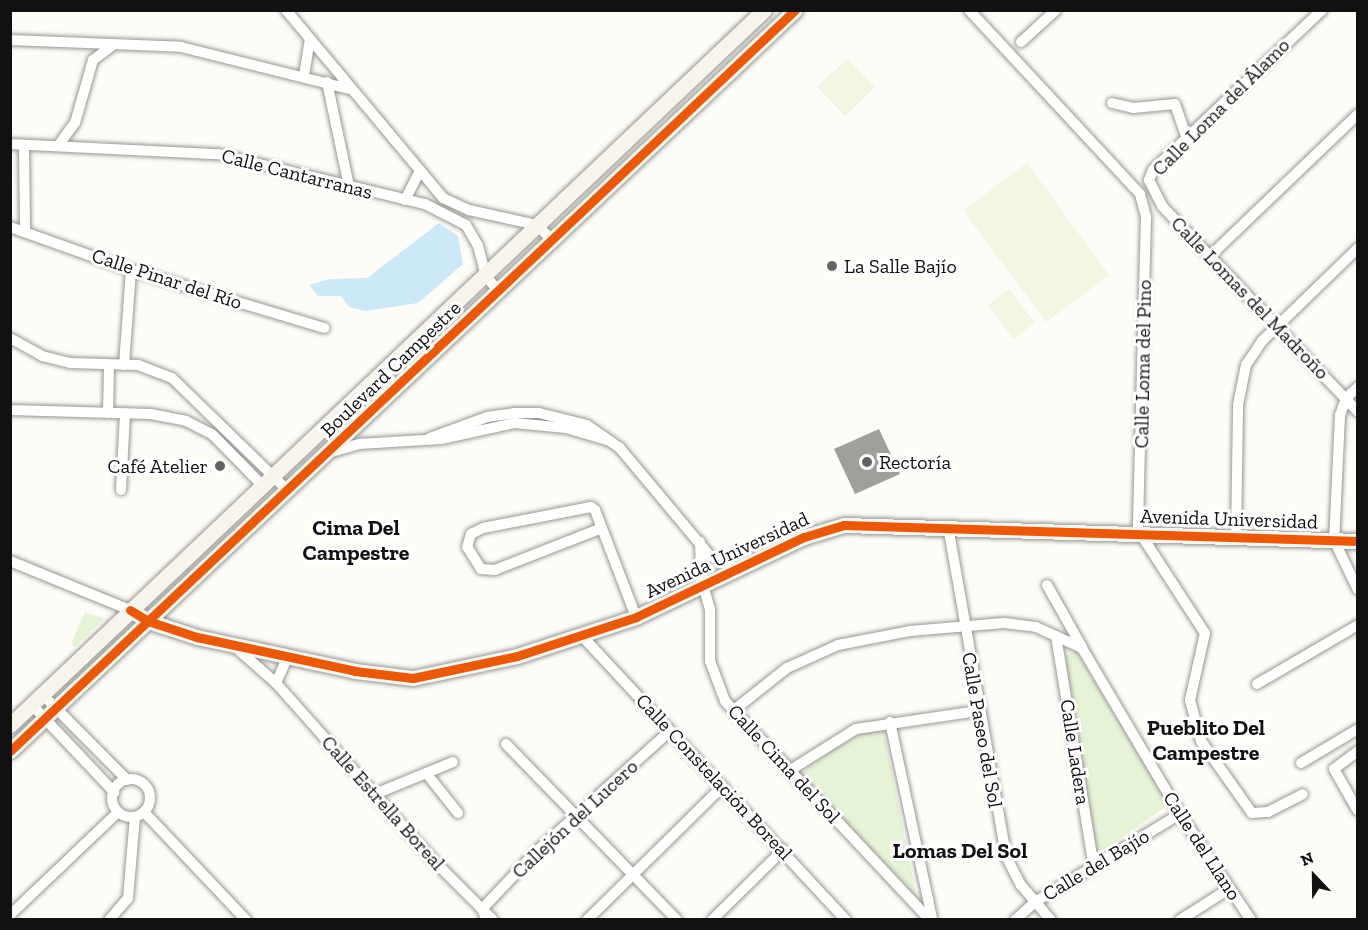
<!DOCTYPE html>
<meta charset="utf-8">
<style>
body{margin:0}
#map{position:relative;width:1368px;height:930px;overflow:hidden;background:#fdfcf7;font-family:"Zilla Slab",serif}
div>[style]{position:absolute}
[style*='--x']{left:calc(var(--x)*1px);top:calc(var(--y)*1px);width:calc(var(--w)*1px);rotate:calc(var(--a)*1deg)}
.green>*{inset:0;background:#e7f3d7}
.pitch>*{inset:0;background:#f0f6e1}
.water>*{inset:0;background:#cde8f7}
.building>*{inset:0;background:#a19f9c}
.roads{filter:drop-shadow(0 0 2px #979795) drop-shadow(0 0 2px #979795)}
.street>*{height:10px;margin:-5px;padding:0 5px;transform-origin:5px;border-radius:5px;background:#fffffe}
.street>.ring{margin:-5px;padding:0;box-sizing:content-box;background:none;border:10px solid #fffffe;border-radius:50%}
.secondary>*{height:15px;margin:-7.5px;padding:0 7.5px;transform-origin:7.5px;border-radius:7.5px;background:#f6f4eb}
.cycleway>*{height:9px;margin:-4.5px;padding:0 4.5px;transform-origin:4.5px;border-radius:4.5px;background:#e8590c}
.dots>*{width:16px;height:16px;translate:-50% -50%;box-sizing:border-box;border:3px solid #fff;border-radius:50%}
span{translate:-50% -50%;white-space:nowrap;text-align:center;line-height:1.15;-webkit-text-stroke:6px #fff;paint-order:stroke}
.street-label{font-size:20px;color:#111}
.poi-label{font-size:20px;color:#111}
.left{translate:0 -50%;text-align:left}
.right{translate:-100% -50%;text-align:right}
.quarter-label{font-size:22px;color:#111;font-weight:700}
.frame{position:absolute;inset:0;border:12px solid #111;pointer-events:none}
.north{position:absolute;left:1284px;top:846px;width:60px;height:60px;-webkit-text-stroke:4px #fff;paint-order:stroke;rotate:338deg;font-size:16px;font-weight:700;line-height:24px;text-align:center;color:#111}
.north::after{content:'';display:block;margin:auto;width:21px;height:27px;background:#111;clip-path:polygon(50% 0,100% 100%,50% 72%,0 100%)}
</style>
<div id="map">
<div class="green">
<div style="clip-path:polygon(85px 612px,104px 619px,75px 647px,71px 644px)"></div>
<div style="clip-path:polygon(1076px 651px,1170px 804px,1095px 856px,1063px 657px)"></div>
<div style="clip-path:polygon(883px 727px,917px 899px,798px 775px,854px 734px)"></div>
</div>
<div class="pitch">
<div style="clip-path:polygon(847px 59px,875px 87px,845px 116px,817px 87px)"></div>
<div style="clip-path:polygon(1027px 163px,1109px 275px,1046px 322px,963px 210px)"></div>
<div style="clip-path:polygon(1009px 289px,1035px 323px,1013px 339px,988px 305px)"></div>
</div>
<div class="water">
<div style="clip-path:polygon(439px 223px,458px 236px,463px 264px,418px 303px,366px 311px,349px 307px,341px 296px,318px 296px,309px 285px,329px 279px,367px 278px)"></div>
</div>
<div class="building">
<div style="clip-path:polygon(879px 429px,900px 474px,855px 494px,834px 449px)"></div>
</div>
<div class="roads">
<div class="street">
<div style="--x:286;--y:10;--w:245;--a:50.1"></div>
<div style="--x:443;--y:198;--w:29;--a:25"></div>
<div style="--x:469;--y:210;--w:70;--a:12.4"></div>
<div style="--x:537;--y:225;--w:20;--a:45"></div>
<div style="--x:969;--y:10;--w:251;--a:47.1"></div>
<div style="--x:1140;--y:194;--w:24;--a:75"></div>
<div style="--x:1146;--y:217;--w:313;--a:91.5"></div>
<div style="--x:1138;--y:530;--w:123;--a:57"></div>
<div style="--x:1205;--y:633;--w:69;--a:102.6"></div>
<div style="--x:1190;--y:700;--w:42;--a:75"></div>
<div style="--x:1201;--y:741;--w:88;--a:54.7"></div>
<div style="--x:1252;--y:813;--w:16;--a:-4"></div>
<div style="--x:1268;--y:812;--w:39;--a:-27"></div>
<div style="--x:1322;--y:10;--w:233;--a:136.6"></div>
<div style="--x:1153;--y:170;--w:11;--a:112"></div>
<div style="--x:1149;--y:180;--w:29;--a:63"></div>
<div style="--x:1162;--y:206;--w:284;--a:46.4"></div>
<div style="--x:10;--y:40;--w:171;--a:2.3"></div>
<div style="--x:181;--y:47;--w:173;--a:14"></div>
<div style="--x:1021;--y:42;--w:47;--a:-42.4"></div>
<div style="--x:304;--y:76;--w:36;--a:-81"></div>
<div style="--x:327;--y:82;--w:106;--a:78.1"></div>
<div style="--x:1112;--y:103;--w:22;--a:13"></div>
<div style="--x:1133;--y:108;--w:42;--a:-5.4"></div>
<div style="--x:1175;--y:104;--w:37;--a:71"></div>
<div style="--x:10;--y:144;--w:208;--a:2.8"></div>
<div style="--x:218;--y:154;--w:213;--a:13.6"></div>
<div style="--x:425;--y:204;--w:46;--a:27.1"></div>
<div style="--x:466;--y:225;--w:24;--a:60"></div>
<div style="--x:478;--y:246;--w:31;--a:75"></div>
<div style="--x:486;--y:276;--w:19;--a:51"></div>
<div style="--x:24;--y:145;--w:85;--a:89.3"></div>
<div style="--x:58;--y:146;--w:29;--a:-54"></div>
<div style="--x:75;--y:123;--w:66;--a:-74.1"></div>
<div style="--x:93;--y:60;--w:25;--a:-37"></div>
<div style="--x:405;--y:200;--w:29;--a:-63"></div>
<div style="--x:10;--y:227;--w:128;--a:19.6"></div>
<div style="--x:131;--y:270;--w:202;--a:16.7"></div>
<div style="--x:1210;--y:256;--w:205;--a:-43.8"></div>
<div style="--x:10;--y:338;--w:37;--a:29"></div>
<div style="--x:42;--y:356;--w:30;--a:14"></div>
<div style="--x:71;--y:363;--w:67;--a:1.7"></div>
<div style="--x:138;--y:365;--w:36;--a:21"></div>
<div style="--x:172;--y:378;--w:161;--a:44.2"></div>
<div style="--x:124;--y:365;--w:95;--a:-85.8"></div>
<div style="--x:1358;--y:387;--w:16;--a:137"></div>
<div style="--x:1346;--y:398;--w:18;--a:109"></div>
<div style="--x:1340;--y:415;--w:125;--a:92.7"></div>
<div style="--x:1334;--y:540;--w:55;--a:64.4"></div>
<div style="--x:10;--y:410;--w:141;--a:1.6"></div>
<div style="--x:151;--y:414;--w:36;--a:11"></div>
<div style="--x:186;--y:421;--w:30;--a:27"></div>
<div style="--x:213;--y:435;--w:71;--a:45.6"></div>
<div style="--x:108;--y:413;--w:48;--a:-88.8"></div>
<div style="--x:430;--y:438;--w:61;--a:-20.2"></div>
<div style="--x:487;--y:417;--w:27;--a:-8"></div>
<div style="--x:514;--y:413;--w:25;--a:0"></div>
<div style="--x:539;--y:413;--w:49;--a:14"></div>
<div style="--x:587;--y:425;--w:39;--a:35"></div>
<div style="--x:619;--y:447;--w:142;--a:50.1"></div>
<div style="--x:710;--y:556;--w:30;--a:26"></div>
<div style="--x:328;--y:453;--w:32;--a:-16"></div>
<div style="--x:359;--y:444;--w:82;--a:-3.5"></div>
<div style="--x:441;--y:439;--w:76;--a:-12.2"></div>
<div style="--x:515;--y:423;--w:51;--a:5.6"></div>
<div style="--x:566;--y:428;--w:46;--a:16.5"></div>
<div style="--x:121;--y:490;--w:77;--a:-87"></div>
<div style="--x:948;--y:526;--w:335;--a:80"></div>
<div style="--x:1006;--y:856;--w:33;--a:63"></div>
<div style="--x:1021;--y:885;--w:46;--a:49.4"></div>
<div style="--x:602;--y:528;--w:115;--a:158.6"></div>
<div style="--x:495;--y:570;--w:14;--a:-176"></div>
<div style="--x:481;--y:569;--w:26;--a:-122"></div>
<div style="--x:467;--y:547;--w:14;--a:-73"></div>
<div style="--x:471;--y:534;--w:13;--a:-27"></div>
<div style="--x:483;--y:528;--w:110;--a:-11"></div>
<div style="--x:591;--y:507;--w:5;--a:37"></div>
<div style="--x:595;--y:510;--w:115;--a:69"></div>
<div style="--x:1236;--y:537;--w:132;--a:-89.1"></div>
<div style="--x:1238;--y:405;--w:41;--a:-78.7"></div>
<div style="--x:1246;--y:365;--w:29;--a:-56"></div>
<div style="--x:1262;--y:341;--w:134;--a:-44.1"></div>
<div style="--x:700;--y:542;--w:36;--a:88"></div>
<div style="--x:701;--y:578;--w:32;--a:74"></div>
<div style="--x:710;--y:609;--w:52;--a:90"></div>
<div style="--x:710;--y:661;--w:43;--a:69.4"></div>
<div style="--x:725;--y:701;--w:300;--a:46.9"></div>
<div style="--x:10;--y:561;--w:130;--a:22.2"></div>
<div style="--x:1047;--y:585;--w:71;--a:60.6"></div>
<div style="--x:582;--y:636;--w:388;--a:47.1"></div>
<div style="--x:1056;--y:636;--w:234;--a:80.7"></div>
<div style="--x:234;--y:646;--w:56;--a:41.4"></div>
<div style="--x:276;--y:683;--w:235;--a:48.4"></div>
<div style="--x:432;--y:859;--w:86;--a:45"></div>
<div style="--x:276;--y:683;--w:30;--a:-66"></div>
<div style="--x:1257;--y:684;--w:117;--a:-30.3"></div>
<div style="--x:42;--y:694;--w:121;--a:45.3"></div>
<div style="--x:32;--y:705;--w:120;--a:46.7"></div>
<div style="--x:734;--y:710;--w:68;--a:-38.4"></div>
<div style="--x:787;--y:668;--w:56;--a:-24.3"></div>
<div style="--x:838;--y:645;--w:73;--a:-11"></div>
<div style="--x:910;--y:631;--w:94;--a:-4.9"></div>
<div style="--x:1004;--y:623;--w:32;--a:7"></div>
<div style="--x:1036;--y:627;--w:51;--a:24.5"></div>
<div style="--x:1082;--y:648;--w:193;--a:59.4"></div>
<div style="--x:1180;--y:814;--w:128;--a:56.2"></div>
<div style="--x:890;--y:722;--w:200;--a:77.9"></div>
<div style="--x:506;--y:744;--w:245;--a:45.8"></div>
<div style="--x:1358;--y:751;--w:30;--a:143"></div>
<div style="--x:1334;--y:769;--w:48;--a:60.3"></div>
<div style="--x:1301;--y:763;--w:66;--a:-30.8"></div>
<div style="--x:789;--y:771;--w:79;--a:-32.1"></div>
<div style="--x:856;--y:729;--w:123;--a:-8.4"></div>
<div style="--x:427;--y:774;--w:50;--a:51.5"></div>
<div class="ring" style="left:112px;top:779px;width:28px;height:28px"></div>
<div style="--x:375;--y:794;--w:84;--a:-22.3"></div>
<div style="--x:144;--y:812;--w:149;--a:46.6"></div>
<div style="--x:10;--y:915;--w:149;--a:-43.6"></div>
<div style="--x:485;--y:916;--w:8;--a:-113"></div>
<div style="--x:482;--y:909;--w:80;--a:-46.5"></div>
<div style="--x:537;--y:851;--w:179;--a:-42.1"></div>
<div style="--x:109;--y:920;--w:29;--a:-49"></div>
<div style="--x:128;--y:898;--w:81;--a:-85.1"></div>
<div style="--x:587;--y:920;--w:190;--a:-44.6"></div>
<div style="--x:712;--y:920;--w:100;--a:-44.6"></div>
<div style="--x:1015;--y:920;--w:27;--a:-42"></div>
<div style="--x:1035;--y:902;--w:170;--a:-31.3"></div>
<div style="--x:1180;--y:920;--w:59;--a:-32.6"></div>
</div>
<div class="secondary">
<div style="--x:130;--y:610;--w:21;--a:31"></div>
<div style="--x:148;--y:621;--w:52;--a:18.1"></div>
<div style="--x:197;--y:637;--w:162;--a:12.1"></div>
<div style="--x:355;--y:671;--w:58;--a:6.9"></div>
<div style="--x:413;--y:678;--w:106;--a:-11.9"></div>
<div style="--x:517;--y:656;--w:125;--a:-18.1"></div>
<div style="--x:636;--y:617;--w:186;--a:-25.5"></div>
<div style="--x:804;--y:537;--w:42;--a:-16.7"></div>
<div style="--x:844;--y:525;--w:514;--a:1.78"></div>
<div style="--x:10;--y:725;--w:1039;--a:-43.48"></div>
<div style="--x:10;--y:751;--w:1079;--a:-43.35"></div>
</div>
</div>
<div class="cycleway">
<div style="--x:130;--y:610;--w:21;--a:31"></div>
<div style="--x:148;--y:621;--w:52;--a:18.1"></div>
<div style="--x:197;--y:637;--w:162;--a:12.1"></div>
<div style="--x:355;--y:671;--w:58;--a:6.9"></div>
<div style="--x:413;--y:678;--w:106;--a:-11.9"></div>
<div style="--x:517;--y:656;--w:125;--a:-18.1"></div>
<div style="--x:636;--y:617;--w:186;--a:-25.5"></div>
<div style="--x:804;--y:537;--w:42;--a:-16.7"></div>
<div style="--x:844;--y:525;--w:514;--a:1.78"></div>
<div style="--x:10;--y:751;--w:1079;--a:-43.35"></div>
</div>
<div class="dots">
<div style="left:832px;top:266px;background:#646362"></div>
<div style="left:867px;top:462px;background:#646362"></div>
<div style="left:220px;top:466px;background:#646362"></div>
</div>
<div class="street-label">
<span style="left:1221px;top:107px;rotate:-45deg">Calle Loma del Álamo</span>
<span style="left:297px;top:174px;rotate:14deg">Calle Cantarranas</span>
<span style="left:167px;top:279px;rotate:18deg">Calle Pinar del Río</span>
<span style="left:1250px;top:298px;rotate:46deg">Calle Lomas del Madroño</span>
<span style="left:1143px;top:364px;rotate:-89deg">Calle Loma del Pino</span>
<span style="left:391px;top:369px;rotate:-44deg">Boulevard Campestre</span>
<span style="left:1229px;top:519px;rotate:2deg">Avenida Universidad</span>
<span style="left:727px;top:555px;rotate:-25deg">Avenida Universidad</span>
<span style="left:982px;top:730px;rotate:80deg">Calle Paseo del Sol</span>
<span style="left:1075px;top:752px;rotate:81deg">Calle Ladera</span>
<span style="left:784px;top:764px;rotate:47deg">Calle Cima del Sol</span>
<span style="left:714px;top:777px;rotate:47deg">Calle Constelación Boreal</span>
<span style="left:383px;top:803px;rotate:48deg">Calle Estrella Boreal</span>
<span style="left:575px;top:819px;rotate:-43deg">Callejón del Lucero</span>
<span style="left:1202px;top:846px;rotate:57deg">Calle del Llano</span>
<span style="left:1096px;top:865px;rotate:-31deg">Calle del Bajío</span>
</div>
<div class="poi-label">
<span class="left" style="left:844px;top:266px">La Salle Bajío</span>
<span class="left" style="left:879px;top:462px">Rectoría</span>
<span class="right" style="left:208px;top:466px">Café Atelier</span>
</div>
<div class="quarter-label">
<span style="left:356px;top:540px">Cima Del<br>Campestre</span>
<span style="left:1206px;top:740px">Pueblito Del<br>Campestre</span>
<span style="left:960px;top:851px">Lomas Del Sol</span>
</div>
<div class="frame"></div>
<div class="north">N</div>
</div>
